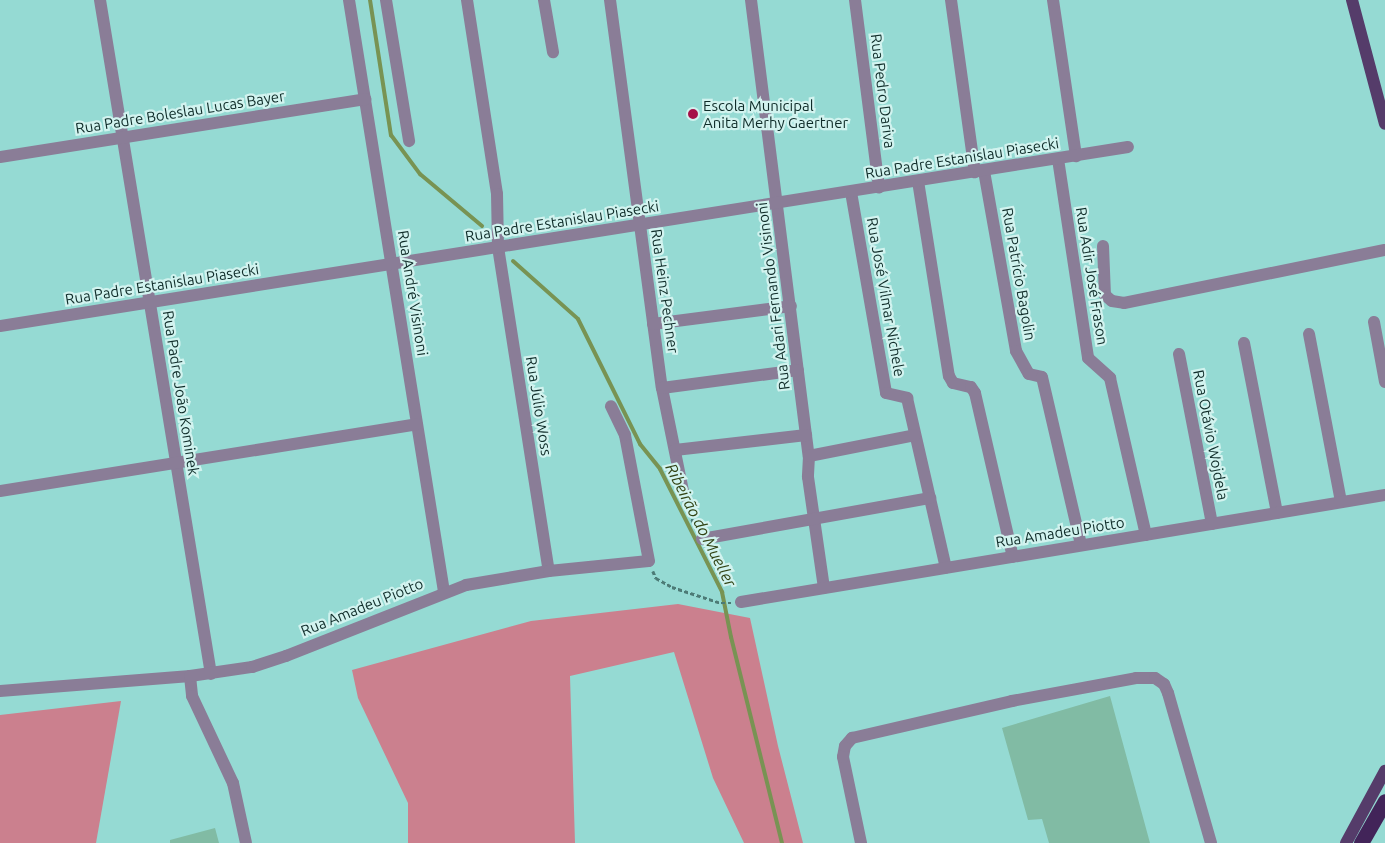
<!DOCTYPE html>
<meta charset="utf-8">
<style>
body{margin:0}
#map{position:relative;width:1385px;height:843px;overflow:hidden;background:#95dad3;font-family:Ubuntu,sans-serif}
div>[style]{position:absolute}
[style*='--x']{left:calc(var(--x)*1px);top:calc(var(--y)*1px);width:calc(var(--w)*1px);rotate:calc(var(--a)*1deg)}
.forest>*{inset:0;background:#cb808e}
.stream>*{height:4px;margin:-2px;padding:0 2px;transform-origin:2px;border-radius:2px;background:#789353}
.building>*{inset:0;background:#81bba4}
.path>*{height:2.5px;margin-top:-1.25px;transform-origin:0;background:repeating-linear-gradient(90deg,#4c7b76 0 4px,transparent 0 6.5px)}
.minor>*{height:12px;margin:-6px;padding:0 6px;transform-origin:6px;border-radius:6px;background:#8a7d97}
.major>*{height:12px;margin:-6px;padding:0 6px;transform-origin:6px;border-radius:6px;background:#553c6a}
.highway>*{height:15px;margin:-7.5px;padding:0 7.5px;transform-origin:7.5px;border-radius:7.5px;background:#422459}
.dots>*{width:14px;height:14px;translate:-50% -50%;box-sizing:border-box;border:2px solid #d2f3ef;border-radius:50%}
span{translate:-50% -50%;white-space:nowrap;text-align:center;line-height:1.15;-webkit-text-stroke:4.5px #d2f3ef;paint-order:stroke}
.street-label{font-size:15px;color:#0f2c29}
.poi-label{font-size:15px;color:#0f2c29}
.left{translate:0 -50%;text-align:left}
.water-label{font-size:16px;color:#314314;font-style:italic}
</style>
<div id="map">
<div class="forest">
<div style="clip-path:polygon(678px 604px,750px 618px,778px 746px,803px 843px,744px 843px,713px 778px,674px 652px,570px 676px,575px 843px,408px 843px,408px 803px,358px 698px,352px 670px,531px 621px)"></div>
<div style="clip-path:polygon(121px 701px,96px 843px,0 843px,0 715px)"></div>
</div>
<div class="stream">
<div style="--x:370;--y:0;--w:137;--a:81.2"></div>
<div style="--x:391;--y:135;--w:49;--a:53.4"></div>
<div style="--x:420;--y:174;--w:81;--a:40"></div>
<div style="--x:513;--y:261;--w:87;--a:41.7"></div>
<div style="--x:578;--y:319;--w:140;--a:63.6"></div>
<div style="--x:640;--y:444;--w:32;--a:51"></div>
<div style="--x:660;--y:469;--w:138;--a:63.2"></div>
<div style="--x:722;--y:592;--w:46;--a:78.7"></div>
<div style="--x:731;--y:637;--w:212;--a:76.1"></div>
</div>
<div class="building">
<div style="clip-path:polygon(1110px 696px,1150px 843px,1049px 843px,1042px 819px,1028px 820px,1002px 728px)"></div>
<div style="clip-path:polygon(215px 828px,219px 843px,170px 843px,170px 840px)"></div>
</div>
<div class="path">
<div style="--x:687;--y:507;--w:25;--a:67"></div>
<div style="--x:653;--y:571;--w:8;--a:67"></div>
<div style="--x:656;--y:578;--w:18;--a:29"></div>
<div style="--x:672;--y:587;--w:52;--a:18.1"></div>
<div style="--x:721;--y:603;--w:10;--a:0"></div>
</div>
<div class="minor">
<div style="--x:100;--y:0;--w:683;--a:80.65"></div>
<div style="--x:349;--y:0;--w:600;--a:80.88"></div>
<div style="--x:386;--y:0;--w:143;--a:80.7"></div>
<div style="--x:467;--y:0;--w:196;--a:81.2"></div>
<div style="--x:497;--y:194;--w:53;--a:88.9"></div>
<div style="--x:498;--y:247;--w:328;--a:81.1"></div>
<div style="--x:544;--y:0;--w:53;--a:80.2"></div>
<div style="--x:610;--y:0;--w:391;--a:82.4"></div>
<div style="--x:662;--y:388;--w:110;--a:78.5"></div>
<div style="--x:751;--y:0;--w:460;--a:82.8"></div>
<div style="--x:809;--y:456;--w:21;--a:93"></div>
<div style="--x:808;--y:477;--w:112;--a:81.8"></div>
<div style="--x:855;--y:0;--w:189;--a:82.7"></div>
<div style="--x:951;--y:0;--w:174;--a:82.1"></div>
<div style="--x:1053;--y:0;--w:158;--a:81.6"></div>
<div style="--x:0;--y:157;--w:370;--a:-9"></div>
<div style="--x:1058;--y:159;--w:201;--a:81.4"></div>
<div style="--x:1088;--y:358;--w:30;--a:42"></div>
<div style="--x:1110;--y:378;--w:161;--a:77.1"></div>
<div style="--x:984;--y:171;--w:183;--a:79.9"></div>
<div style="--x:1016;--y:351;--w:26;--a:61"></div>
<div style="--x:1029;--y:374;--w:13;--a:13"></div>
<div style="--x:1042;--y:377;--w:172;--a:76.9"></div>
<div style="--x:918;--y:181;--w:197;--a:81"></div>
<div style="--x:949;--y:376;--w:8;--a:60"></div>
<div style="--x:953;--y:383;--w:18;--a:13"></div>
<div style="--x:971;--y:387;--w:7;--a:56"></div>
<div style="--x:975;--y:393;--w:168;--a:77"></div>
<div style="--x:851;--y:192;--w:204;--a:80.1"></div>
<div style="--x:886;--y:393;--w:22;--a:13"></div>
<div style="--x:907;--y:398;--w:174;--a:77.1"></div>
<div style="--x:1103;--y:246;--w:49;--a:87.7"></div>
<div style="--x:1105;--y:295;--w:9;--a:41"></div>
<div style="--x:1112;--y:301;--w:12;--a:9"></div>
<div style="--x:1124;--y:303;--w:266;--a:-11.5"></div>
<div style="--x:1374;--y:322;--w:61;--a:79.6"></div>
<div style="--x:653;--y:324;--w:139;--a:-7.4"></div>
<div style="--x:0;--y:326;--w:1142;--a:-9.02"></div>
<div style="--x:1309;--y:334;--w:171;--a:79.2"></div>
<div style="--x:1244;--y:343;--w:173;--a:79"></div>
<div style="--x:1179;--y:354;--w:173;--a:79"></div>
<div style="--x:662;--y:388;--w:137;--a:-7.5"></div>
<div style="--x:675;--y:450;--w:132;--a:-6.5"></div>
<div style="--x:809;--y:456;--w:108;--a:-11.2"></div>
<div style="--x:0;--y:491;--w:422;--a:-9.1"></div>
<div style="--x:702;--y:539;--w:232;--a:-10.2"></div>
<div style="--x:741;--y:602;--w:653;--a:-9.43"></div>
<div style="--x:190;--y:676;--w:20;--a:84"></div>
<div style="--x:192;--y:696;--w:96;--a:64.8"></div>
<div style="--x:233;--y:783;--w:61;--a:77.8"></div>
<div style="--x:0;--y:691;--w:191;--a:-4.5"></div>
<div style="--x:190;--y:676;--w:63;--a:-8.3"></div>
<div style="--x:252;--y:667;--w:36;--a:-18"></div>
<div style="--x:286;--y:656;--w:193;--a:-21.5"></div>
<div style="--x:466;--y:585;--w:84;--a:-9.6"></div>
<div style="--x:549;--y:571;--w:100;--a:-5.7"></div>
<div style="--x:649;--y:561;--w:128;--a:-100.8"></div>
<div style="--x:625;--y:435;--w:32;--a:-116"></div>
<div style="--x:861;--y:843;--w:88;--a:-101.8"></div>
<div style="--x:843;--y:757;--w:11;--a:-80"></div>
<div style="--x:845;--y:746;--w:11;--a:-49"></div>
<div style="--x:852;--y:738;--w:164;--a:-13"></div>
<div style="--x:1012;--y:701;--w:126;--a:-10.5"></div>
<div style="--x:1136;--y:678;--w:19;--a:0"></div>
<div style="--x:1155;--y:678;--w:11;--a:34"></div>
<div style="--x:1164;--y:684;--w:10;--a:66"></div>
<div style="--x:1168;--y:693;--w:156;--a:74"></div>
</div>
<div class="major">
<div style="--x:1352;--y:0;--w:128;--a:75.1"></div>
<div style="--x:1346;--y:843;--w:82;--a:-61.6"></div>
</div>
<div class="highway">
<div style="--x:1361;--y:843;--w:48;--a:-60.3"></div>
</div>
<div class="dots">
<div style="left:693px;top:114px;background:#a61048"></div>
</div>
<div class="street-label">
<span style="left:883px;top:91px;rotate:83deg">Rua Pedro Dariva</span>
<span style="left:180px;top:112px;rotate:-9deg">Rua Padre Boleslau Lucas Bayer</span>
<span style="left:962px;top:158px;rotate:-9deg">Rua Padre Estanislau Piasecki</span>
<span style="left:562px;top:221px;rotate:-9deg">Rua Padre Estanislau Piasecki</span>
<span style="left:1019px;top:274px;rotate:80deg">Rua Patrício Bagolin</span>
<span style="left:1092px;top:276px;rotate:81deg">Rua Adir José Frason</span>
<span style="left:162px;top:284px;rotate:-9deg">Rua Padre Estanislau Piasecki</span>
<span style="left:665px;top:291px;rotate:82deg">Rua Heinz Pechner</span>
<span style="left:413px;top:293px;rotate:81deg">Rua André Visinoni</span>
<span style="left:773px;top:296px;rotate:-97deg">Rua Adari Fernando Visinoni</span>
<span style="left:886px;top:297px;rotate:80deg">Rua José Vilmar Nichele</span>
<span style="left:181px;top:393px;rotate:81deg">Rua Padre João Kominek</span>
<span style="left:539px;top:406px;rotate:81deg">Rua Júlio Woss</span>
<span style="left:1211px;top:435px;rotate:79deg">Rua Otávio Wojdela</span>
<span style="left:1060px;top:532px;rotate:-9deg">Rua Amadeu Piotto</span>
<span style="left:362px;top:607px;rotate:-22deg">Rua Amadeu Piotto</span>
</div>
<div class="poi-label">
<span class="left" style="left:703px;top:114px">Escola Municipal<br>Anita Merhy Gaertner</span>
</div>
<div class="water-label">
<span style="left:701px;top:525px;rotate:63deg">Ribeirão do Mueller</span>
</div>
</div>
